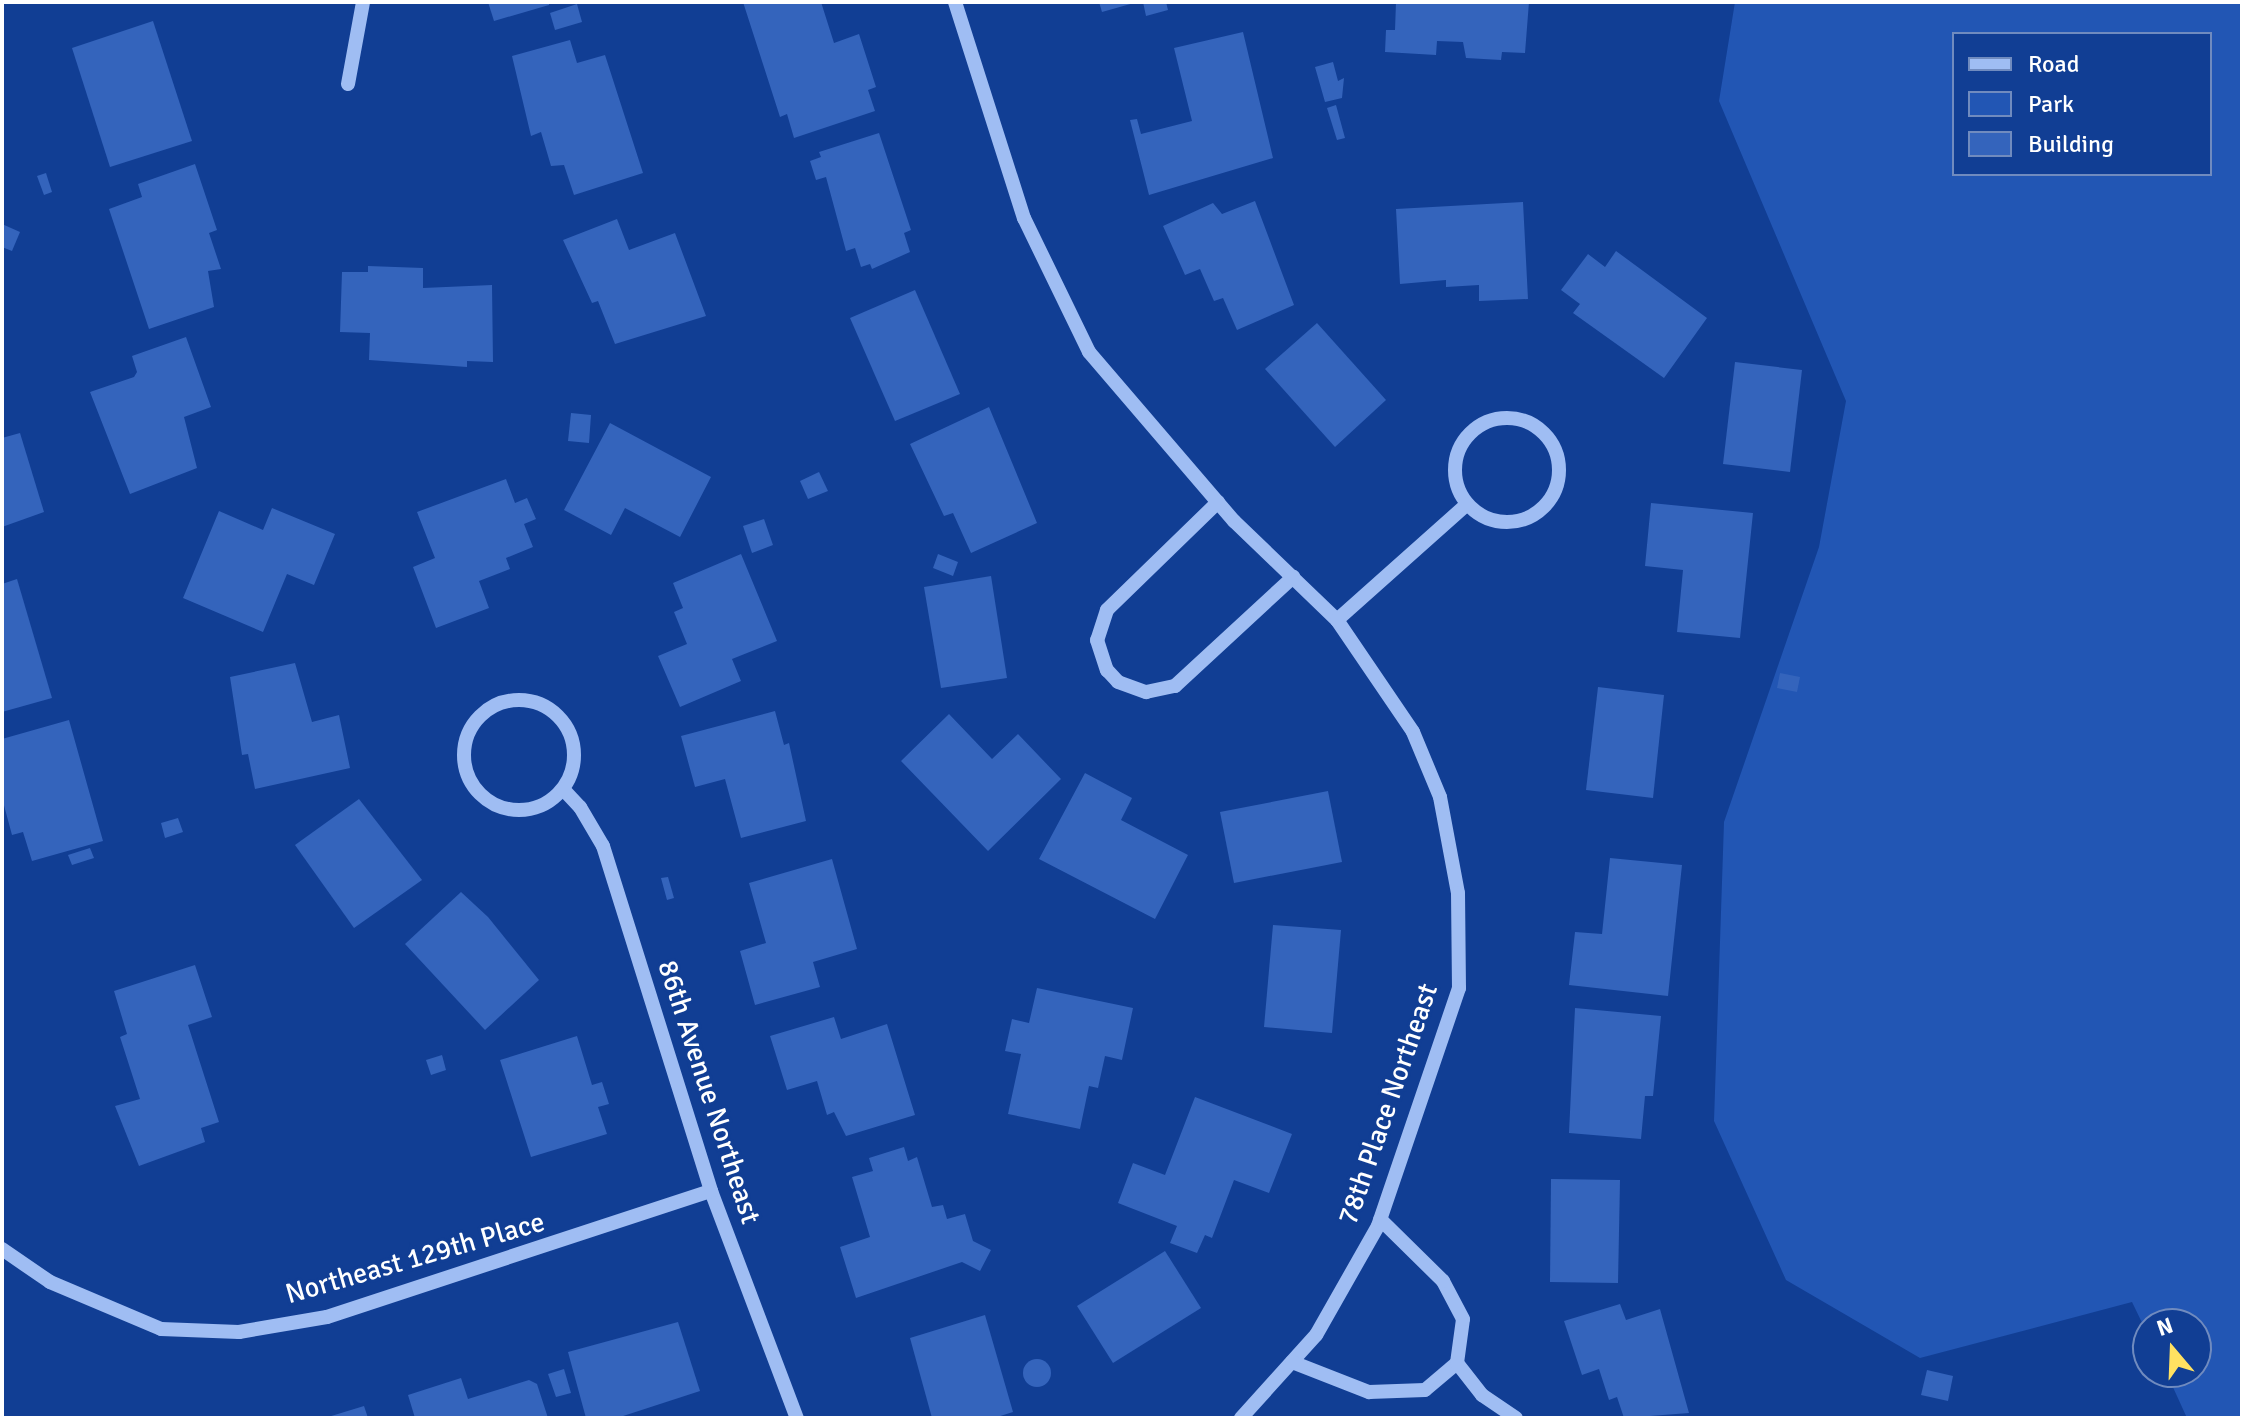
<!DOCTYPE html>
<style>
body{margin:0}
#map{position:relative;width:2244px;height:1420px;overflow:hidden;background:#113e94;font-family:Signika,sans-serif}
div>[style]{position:absolute}
[style*='--x']{left:calc(var(--x)*1px);top:calc(var(--y)*1px);width:calc(var(--w)*1px);rotate:calc(var(--a)*1deg)}
.green>*{inset:0;background:#2256b4}
.building>*{inset:0;background:#3464bc}
.round{border-radius:50%}
.minor>*{height:14px;margin:-7px;padding:0 7px;transform-origin:7px;border-radius:7px;background:#9fbdf3}
.minor>.ring{margin:-7px;padding:0;box-sizing:content-box;background:none;border:14px solid #9fbdf3;border-radius:50%}
span{translate:-50% -50%;white-space:nowrap;text-align:center;line-height:1.15;-webkit-text-stroke:6px #113e94;paint-order:stroke}
.street-label{font-size:28px;color:#fff}
.frame{position:absolute;inset:0;border:4px solid #fff;pointer-events:none}
.legend{position:absolute;left:1952px;top:32px;width:260px;height:144px;box-sizing:border-box;background:#113e94;border:2px solid #708bbf;margin:0;padding:10px 14px;list-style:none;font-size:24px;color:#fff}
.legend li{display:flex;align-items:center;gap:16px;height:40px}
.legend b{width:40px;border:2px solid #708bbf}
.north{position:absolute;left:2132px;top:1308px;width:80px;height:80px;box-sizing:border-box;background:#113e94;border:2px solid #708bbf;border-radius:50%;rotate:341deg;font-size:22px;font-weight:700;line-height:32px;text-align:center;color:#fff}
.north::after{content:'';display:block;margin:auto;width:28px;height:36px;background:#ffe161;clip-path:polygon(50% 0,100% 100%,50% 72%,0 100%)}
</style>
<div id="map">
<div class="green">
<div style="clip-path:polygon(evenodd,1735px 2px,2242px 2px,2242px 1418px,2187px 1418px,2166px 1372px,2196px 1372px,2196px 1324px,2148px 1324px,2148px 1335px,2132px 1302px,1920px 1358px,1786px 1280px,1714px 1121px,1724px 822px,1819px 547px,1846px 401px,1719px 101px,1735px 2px,1954px 34px,2210px 34px,2210px 174px,1954px 174px,1954px 34px)"></div>
</div>
<div class="building">
<div style="clip-path:polygon(488px 2px,549px 2px,549px 5px,494px 21px)"></div>
<div style="clip-path:polygon(743px 2px,821px 2px,834px 43px,859px 34px,876px 87px,868px 90px,875px 111px,794px 138px,787px 114px,780px 117px)"></div>
<div style="clip-path:polygon(1099px 2px,1133px 2px,1134px 3px,1102px 12px)"></div>
<div style="clip-path:polygon(1143px 2px,1166px 2px,1168px 10px,1146px 16px)"></div>
<div style="clip-path:polygon(1396px 2px,1529px 2px,1525px 53px,1502px 52px,1501px 60px,1466px 58px,1463px 42px,1437px 41px,1436px 55px,1385px 52px,1386px 30px,1395px 30px)"></div>
<div style="clip-path:polygon(577px 4px,582px 22px,555px 30px,550px 13px)"></div>
<div style="clip-path:polygon(153px 21px,192px 141px,110px 167px,72px 48px)"></div>
<div style="clip-path:polygon(1243px 32px,1273px 158px,1149px 195px,1130px 120px,1137px 119px,1141px 134px,1192px 121px,1174px 48px)"></div>
<div style="clip-path:polygon(570px 40px,577px 63px,605px 55px,643px 173px,574px 195px,564px 165px,551px 166px,541px 132px,531px 136px,512px 56px)"></div>
<div style="clip-path:polygon(1333px 62px,1338px 81px,1344px 78px,1342px 98px,1325px 102px,1315px 67px)"></div>
<div style="clip-path:polygon(1336px 105px,1345px 138px,1337px 140px,1327px 108px)"></div>
<div style="clip-path:polygon(879px 133px,911px 230px,904px 233px,910px 252px,872px 269px,870px 264px,861px 267px,855px 248px,846px 251px,826px 177px,816px 180px,810px 161px,821px 157px,819px 152px)"></div>
<div style="clip-path:polygon(195px 164px,217px 230px,209px 233px,221px 269px,208px 271px,214px 307px,149px 329px,109px 209px,142px 197px,138px 184px)"></div>
<div style="clip-path:polygon(46px 173px,52px 192px,44px 195px,37px 176px)"></div>
<div style="clip-path:polygon(1255px 201px,1294px 305px,1237px 330px,1223px 298px,1214px 301px,1200px 269px,1185px 275px,1163px 226px,1213px 203px,1222px 214px)"></div>
<div style="clip-path:polygon(1523px 202px,1528px 299px,1479px 301px,1479px 285px,1446px 287px,1446px 280px,1400px 284px,1396px 209px)"></div>
<div style="clip-path:polygon(617px 219px,629px 250px,675px 233px,706px 316px,615px 344px,598px 301px,592px 303px,563px 240px)"></div>
<div style="clip-path:polygon(2px 224px,20px 232px,12px 251px,2px 247px)"></div>
<div style="clip-path:polygon(1616px 251px,1707px 318px,1664px 378px,1573px 313px,1580px 304px,1561px 290px,1588px 254px,1605px 267px)"></div>
<div style="clip-path:polygon(368px 266px,423px 268px,423px 288px,492px 285px,493px 362px,467px 361px,467px 367px,369px 360px,370px 333px,340px 332px,342px 272px,368px 272px)"></div>
<div style="clip-path:polygon(915px 290px,960px 394px,895px 421px,850px 318px)"></div>
<div style="clip-path:polygon(1317px 323px,1386px 400px,1335px 447px,1265px 369px)"></div>
<div style="clip-path:polygon(186px 337px,211px 407px,184px 417px,197px 468px,130px 494px,90px 392px,134px 377px,137px 372px,132px 356px)"></div>
<div style="clip-path:polygon(1735px 362px,1802px 370px,1790px 472px,1723px 464px)"></div>
<div style="clip-path:polygon(989px 407px,1037px 523px,971px 553px,953px 513px,944px 516px,910px 444px)"></div>
<div style="clip-path:polygon(571px 413px,591px 415px,589px 443px,568px 441px)"></div>
<div style="clip-path:polygon(610px 423px,711px 477px,680px 537px,625px 508px,611px 535px,564px 510px)"></div>
<div style="clip-path:polygon(20px 433px,44px 512px,2px 527px,2px 438px)"></div>
<div style="clip-path:polygon(819px 472px,828px 491px,808px 499px,800px 481px)"></div>
<div style="clip-path:polygon(506px 479px,515px 503px,527px 498px,536px 519px,524px 524px,533px 547px,506px 558px,510px 569px,479px 581px,489px 608px,436px 628px,413px 567px,435px 558px,417px 512px)"></div>
<div style="clip-path:polygon(1651px 503px,1753px 513px,1740px 638px,1677px 632px,1683px 570px,1645px 566px)"></div>
<div style="clip-path:polygon(272px 508px,335px 534px,314px 585px,287px 574px,263px 632px,183px 598px,219px 511px,263px 530px)"></div>
<div style="clip-path:polygon(764px 519px,773px 545px,752px 553px,743px 526px)"></div>
<div style="clip-path:polygon(741px 554px,777px 641px,732px 659px,741px 681px,680px 707px,658px 656px,687px 644px,674px 612px,683px 608px,673px 583px)"></div>
<div style="clip-path:polygon(938px 554px,958px 562px,953px 576px,933px 568px)"></div>
<div style="clip-path:polygon(991px 576px,1007px 678px,941px 688px,924px 587px)"></div>
<div style="clip-path:polygon(17px 579px,52px 698px,2px 712px,2px 584px)"></div>
<div style="clip-path:polygon(295px 663px,312px 722px,339px 715px,350px 768px,255px 789px,248px 754px,242px 755px,230px 677px)"></div>
<div style="clip-path:polygon(1780px 673px,1800px 677px,1797px 692px,1777px 688px)"></div>
<div style="clip-path:polygon(1598px 687px,1664px 695px,1653px 798px,1586px 790px)"></div>
<div style="clip-path:polygon(775px 711px,784px 745px,789px 743px,806px 821px,741px 838px,725px 779px,695px 787px,681px 736px)"></div>
<div style="clip-path:polygon(949px 714px,992px 759px,1018px 734px,1061px 779px,988px 851px,901px 761px)"></div>
<div style="clip-path:polygon(69px 720px,103px 841px,32px 861px,23px 832px,12px 835px,2px 798px,2px 739px)"></div>
<div style="clip-path:polygon(1085px 773px,1132px 798px,1121px 820px,1188px 855px,1155px 919px,1039px 859px)"></div>
<div style="clip-path:polygon(1328px 791px,1342px 862px,1234px 883px,1220px 812px)"></div>
<div style="clip-path:polygon(359px 799px,422px 880px,354px 928px,295px 845px)"></div>
<div style="clip-path:polygon(178px 818px,183px 832px,165px 838px,161px 823px)"></div>
<div style="clip-path:polygon(90px 848px,94px 858px,72px 865px,68px 855px)"></div>
<div style="clip-path:polygon(1610px 858px,1682px 865px,1668px 996px,1569px 985px,1575px 932px,1602px 934px)"></div>
<div style="clip-path:polygon(832px 859px,857px 949px,813px 962px,820px 987px,755px 1005px,740px 951px,766px 943px,749px 883px)"></div>
<div style="clip-path:polygon(668px 877px,674px 898px,667px 900px,661px 878px)"></div>
<div style="clip-path:polygon(461px 892px,488px 917px,539px 980px,485px 1030px,405px 944px)"></div>
<div style="clip-path:polygon(1273px 925px,1341px 930px,1332px 1033px,1264px 1027px)"></div>
<div style="clip-path:polygon(195px 965px,212px 1017px,188px 1025px,219px 1122px,201px 1128px,205px 1142px,139px 1166px,115px 1106px,140px 1099px,120px 1037px,127px 1034px,114px 991px)"></div>
<div style="clip-path:polygon(1037px 988px,1133px 1008px,1122px 1060px,1105px 1056px,1098px 1088px,1089px 1086px,1080px 1129px,1008px 1114px,1021px 1054px,1005px 1051px,1012px 1019px,1029px 1023px)"></div>
<div style="clip-path:polygon(1575px 1008px,1661px 1016px,1653px 1096px,1645px 1096px,1641px 1139px,1569px 1133px)"></div>
<div style="clip-path:polygon(834px 1017px,841px 1039px,887px 1024px,915px 1115px,846px 1136px,834px 1112px,827px 1115px,817px 1081px,787px 1090px,770px 1036px)"></div>
<div style="clip-path:polygon(577px 1036px,592px 1085px,602px 1082px,609px 1104px,598px 1107px,607px 1134px,531px 1157px,500px 1060px)"></div>
<div style="clip-path:polygon(442px 1055px,446px 1070px,431px 1075px,426px 1060px)"></div>
<div style="clip-path:polygon(1195px 1097px,1292px 1134px,1269px 1193px,1234px 1180px,1212px 1238px,1205px 1235px,1197px 1253px,1170px 1243px,1177px 1226px,1118px 1203px,1133px 1163px,1165px 1175px)"></div>
<div style="clip-path:polygon(904px 1147px,908px 1161px,917px 1157px,932px 1207px,943px 1205px,947px 1219px,965px 1214px,973px 1241px,991px 1250px,980px 1271px,962px 1262px,856px 1298px,840px 1247px,870px 1237px,852px 1177px,873px 1171px,869px 1158px)"></div>
<div style="clip-path:polygon(1551px 1179px,1620px 1180px,1618px 1283px,1550px 1282px)"></div>
<div style="clip-path:polygon(1165px 1251px,1201px 1308px,1113px 1363px,1077px 1306px)"></div>
<div style="clip-path:polygon(1620px 1304px,1626px 1320px,1660px 1309px,1689px 1413px,1624px 1418px,1617px 1397px,1609px 1400px,1599px 1369px,1582px 1375px,1564px 1321px)"></div>
<div style="clip-path:polygon(985px 1315px,1013px 1412px,994px 1418px,932px 1418px,910px 1338px)"></div>
<div style="clip-path:polygon(678px 1322px,700px 1391px,617px 1418px,586px 1418px,568px 1352px)"></div>
<div class="round" style="left:1023px;top:1359px;width:28px;height:28px"></div>
<div style="clip-path:polygon(564px 1369px,571px 1393px,556px 1397px,548px 1374px)"></div>
<div style="clip-path:polygon(1927px 1370px,1953px 1376px,1948px 1401px,1921px 1395px)"></div>
<div style="clip-path:polygon(461px 1378px,468px 1399px,529px 1380px,537px 1384px,548px 1418px,415px 1418px,408px 1395px)"></div>
<div style="clip-path:polygon(364px 1406px,368px 1418px,328px 1418px,328px 1417px)"></div>
</div>
<div class="minor">
<div style="--x:955;--y:2;--w:227;--a:72.3"></div>
<div style="--x:1024;--y:218;--w:149;--a:64.1"></div>
<div style="--x:1089;--y:352;--w:223;--a:49.4"></div>
<div style="--x:1234;--y:521;--w:143;--a:43.9"></div>
<div style="--x:1337;--y:620;--w:135;--a:55.8"></div>
<div style="--x:1413;--y:732;--w:70;--a:67.4"></div>
<div style="--x:1440;--y:797;--w:98;--a:79.4"></div>
<div style="--x:1458;--y:893;--w:95;--a:89.4"></div>
<div style="--x:1459;--y:988;--w:251;--a:108.8"></div>
<div style="--x:1378;--y:1226;--w:125;--a:119.6"></div>
<div style="--x:1316;--y:1335;--w:112;--a:132.1"></div>
<div style="--x:348;--y:84;--w:83;--a:-79.6"></div>
<div class="ring" style="left:1455px;top:418px;width:90px;height:90px"></div>
<div style="--x:1218;--y:502;--w:155;--a:135.8"></div>
<div style="--x:1107;--y:610;--w:32;--a:108"></div>
<div style="--x:1097;--y:640;--w:32;--a:72"></div>
<div style="--x:1107;--y:670;--w:16;--a:47"></div>
<div style="--x:1118;--y:682;--w:30;--a:20"></div>
<div style="--x:1146;--y:692;--w:30;--a:-12"></div>
<div style="--x:1175;--y:686;--w:161;--a:-42.7"></div>
<div style="--x:1337;--y:620;--w:174;--a:-41.7"></div>
<div class="ring" style="left:464px;top:700px;width:96px;height:96px"></div>
<div style="--x:563;--y:789;--w:25;--a:47"></div>
<div style="--x:580;--y:807;--w:45;--a:59.5"></div>
<div style="--x:603;--y:846;--w:362;--a:72.6"></div>
<div style="--x:711;--y:1191;--w:243;--a:69.3"></div>
<div style="--x:2;--y:1249;--w:58;--a:34.5"></div>
<div style="--x:50;--y:1282;--w:121;--a:22.9"></div>
<div style="--x:161;--y:1329;--w:78;--a:2.2"></div>
<div style="--x:239;--y:1332;--w:89;--a:-9.7"></div>
<div style="--x:327;--y:1317;--w:404;--a:-18.2"></div>
<div style="--x:1292;--y:1362;--w:83;--a:21.3"></div>
<div style="--x:1369;--y:1392;--w:56;--a:-2"></div>
<div style="--x:1425;--y:1390;--w:42;--a:-40.2"></div>
<div style="--x:1457;--y:1363;--w:44;--a:-82.2"></div>
<div style="--x:1463;--y:1319;--w:43;--a:-117.8"></div>
<div style="--x:1443;--y:1281;--w:88;--a:-135.5"></div>
<div style="--x:1457;--y:1363;--w:41;--a:52"></div>
<div style="--x:1482;--y:1395;--w:41;--a:34.1"></div>
</div>
<div class="street-label">
<span style="left:709px;top:1092px;rotate:72deg">86th Avenue Northeast</span>
<span style="left:1388px;top:1104px;rotate:-71deg">78th Place Northeast</span>
<span style="left:415px;top:1258px;rotate:-16deg">Northeast 129th Place</span>
</div>
<div class="frame"></div>
<ul class="legend">
<li><b style="height:10px;background:#9fbdf3"></b>Road</li>
<li><b style="height:22px;background:#2256b4"></b>Park</li>
<li><b style="height:22px;background:#3464bc"></b>Building</li>
</ul>
<div class="north">N</div>
</div>
